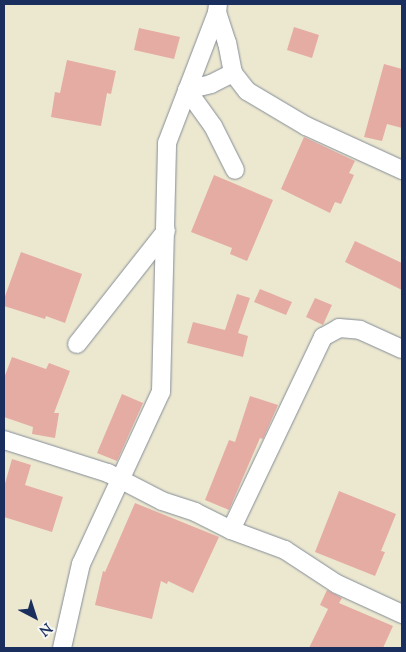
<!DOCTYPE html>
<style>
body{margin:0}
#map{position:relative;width:406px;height:652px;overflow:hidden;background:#ece8d0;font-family:"Sorts Mill Goudy",serif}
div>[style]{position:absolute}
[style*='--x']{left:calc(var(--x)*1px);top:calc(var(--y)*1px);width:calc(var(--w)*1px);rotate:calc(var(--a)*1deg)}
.building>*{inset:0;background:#e5aca4}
.roads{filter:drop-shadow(0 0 1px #848c97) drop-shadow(0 0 1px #848c97)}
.street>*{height:18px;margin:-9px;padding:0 9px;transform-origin:9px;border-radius:9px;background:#fff}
span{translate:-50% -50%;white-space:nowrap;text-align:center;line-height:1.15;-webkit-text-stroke:4px #f6f6f2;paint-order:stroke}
.frame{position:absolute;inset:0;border:5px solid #1b2f5e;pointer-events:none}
.north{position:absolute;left:10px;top:592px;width:50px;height:50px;-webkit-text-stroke:4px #f6f6f2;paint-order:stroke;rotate:140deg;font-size:14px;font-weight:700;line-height:20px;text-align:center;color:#1b2f5e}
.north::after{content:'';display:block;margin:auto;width:18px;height:22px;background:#1b2f5e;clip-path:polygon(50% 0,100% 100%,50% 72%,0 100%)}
</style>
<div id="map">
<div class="building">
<div style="clip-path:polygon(294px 27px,319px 35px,312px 58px,287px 50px)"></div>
<div style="clip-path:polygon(139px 28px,180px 37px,174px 59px,134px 50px)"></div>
<div style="clip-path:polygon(67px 60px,116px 71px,111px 94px,107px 93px,101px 126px,51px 117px,55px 92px,60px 93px)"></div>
<div style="clip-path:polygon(384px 64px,402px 69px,402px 128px,387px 124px,382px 141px,364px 137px)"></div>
<div style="clip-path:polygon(304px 137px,355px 161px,349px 173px,354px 175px,341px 204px,335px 202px,330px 213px,281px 189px)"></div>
<div style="clip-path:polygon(214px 175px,273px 200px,247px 261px,230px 254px,232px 248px,191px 232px)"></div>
<div style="clip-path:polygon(355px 241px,402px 263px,402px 290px,345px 262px)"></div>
<div style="clip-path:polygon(21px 252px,82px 274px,65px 323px,46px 316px,45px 319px,4px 306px,4px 299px)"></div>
<div style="clip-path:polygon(260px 289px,292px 302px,286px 315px,254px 302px)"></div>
<div style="clip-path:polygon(237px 294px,250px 298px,238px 333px,248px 336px,243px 357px,187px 343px,193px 322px,225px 330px)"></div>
<div style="clip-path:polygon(315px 298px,332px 305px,323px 325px,306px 317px)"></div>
<div style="clip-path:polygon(12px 357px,46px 369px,49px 363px,70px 371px,54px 413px,59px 413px,55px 438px,32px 434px,33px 427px,4px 417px,4px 378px)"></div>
<div style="clip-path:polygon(122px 394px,143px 403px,117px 461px,97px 453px)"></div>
<div style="clip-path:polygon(250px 396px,278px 405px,263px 439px,260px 438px,229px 510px,205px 500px,229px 440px,235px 442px)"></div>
<div style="clip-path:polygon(12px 459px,31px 465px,25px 485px,63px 497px,52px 532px,4px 517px,4px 487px)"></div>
<div style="clip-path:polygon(339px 491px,396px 514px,381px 551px,385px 552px,375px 576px,315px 552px)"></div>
<div style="clip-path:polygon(135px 503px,219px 537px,193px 593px,168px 581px,167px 584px,161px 581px,152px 619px,95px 605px,103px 571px,105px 572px)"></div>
<div style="clip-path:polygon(327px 590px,342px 598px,339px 603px,393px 626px,383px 648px,309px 648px,328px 609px,320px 605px)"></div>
</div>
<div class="roads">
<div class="street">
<div style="--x:233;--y:73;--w:23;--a:52"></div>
<div style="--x:247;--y:91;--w:69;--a:30.7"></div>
<div style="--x:306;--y:126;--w:106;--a:24.6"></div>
<div style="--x:187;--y:90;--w:25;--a:-14"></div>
<div style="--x:211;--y:84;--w:25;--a:-27"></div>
<div style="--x:233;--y:73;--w:31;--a:-101"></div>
<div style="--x:227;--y:43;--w:32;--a:-108"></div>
<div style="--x:187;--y:90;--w:44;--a:54.2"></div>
<div style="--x:213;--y:126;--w:49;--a:63.4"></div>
<div style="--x:77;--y:344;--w:144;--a:-51.8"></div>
<div style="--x:4;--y:440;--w:109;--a:17.6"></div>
<div style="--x:108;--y:473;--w:61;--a:27.4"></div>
<div style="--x:162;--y:501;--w:35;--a:18"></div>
<div style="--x:195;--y:512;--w:40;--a:26.6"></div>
<div style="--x:231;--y:530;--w:58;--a:20.3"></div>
<div style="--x:285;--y:550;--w:62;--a:33.2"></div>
<div style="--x:337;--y:584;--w:72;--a:24.8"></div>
<div style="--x:231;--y:530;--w:214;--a:-64.5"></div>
<div style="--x:323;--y:337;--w:18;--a:-29"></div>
<div style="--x:339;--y:328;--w:21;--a:5"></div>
<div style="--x:360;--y:330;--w:46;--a:24.3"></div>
<div style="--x:62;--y:648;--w:86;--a:-77.3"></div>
<div style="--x:81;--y:564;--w:190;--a:-65.1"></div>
<div style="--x:161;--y:392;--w:249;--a:-88.6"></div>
<div style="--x:167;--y:143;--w:139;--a:-69"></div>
<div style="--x:217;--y:13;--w:9;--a:-84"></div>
</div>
</div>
<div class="frame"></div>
<div class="north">N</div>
</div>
